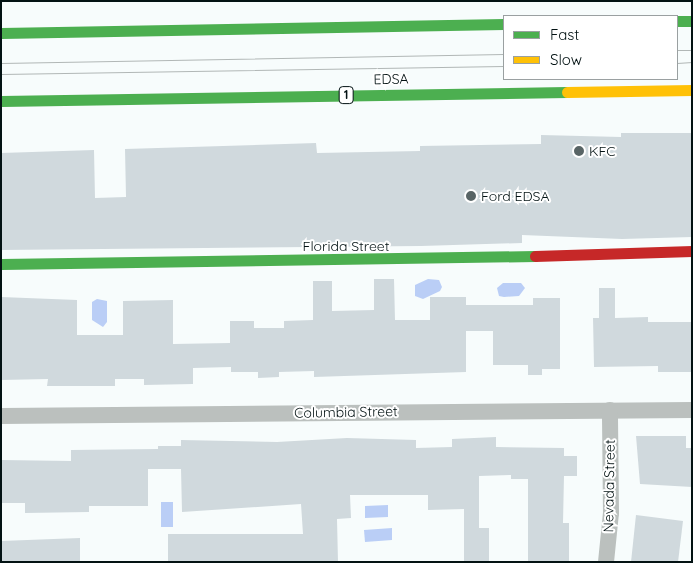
<!DOCTYPE html>
<style>
body{margin:0}
#map{position:relative;width:693px;height:563px;overflow:hidden;background:#f7fcfc;font-family:Quicksand,sans-serif}
div>[style]{position:absolute}
[style*='--x']{left:calc(var(--x)*1px);top:calc(var(--y)*1px);width:calc(var(--w)*1px);rotate:calc(var(--a)*1deg)}
.water>*{inset:0;background:#bacef6}
.building>*{inset:0;background:#d0d9dd}
.street>*{height:16px;margin:-8px;padding:0 8px;transform-origin:8px;border-radius:8px;background:#bbc0be}
.fast>*{height:11px;margin:-5.5px;padding:0 5.5px;transform-origin:5.5px;border-radius:5.5px;background:#4caf50}
.slow>*{height:11px;margin:-5.5px;padding:0 5.5px;transform-origin:5.5px;border-radius:5.5px;background:#ffc107}
.jam>*{height:11px;margin:-5.5px;padding:0 5.5px;transform-origin:5.5px;border-radius:5.5px;background:#c62828}
.tram>*{height:1px;margin:-0.5px;padding:0 0.5px;transform-origin:0.5px;border-radius:0.5px;background:#b1b7b6}
.dots>*{width:14px;height:14px;translate:-50% -50%;box-sizing:border-box;border:2px solid #fff;border-radius:50%}
span{translate:-50% -50%;white-space:nowrap;text-align:center;line-height:1.15;-webkit-text-stroke:4px #fff;paint-order:stroke}
.shield-label span{padding:1px 4px;background:#fff;border:1px solid;border-radius:4px;-webkit-text-stroke-width:0}
.shield-label{font-size:12px;color:#031213;font-weight:700}
.street-label{font-size:14px;color:#031213}
.poi-label{font-size:14px;color:#031213}
.left{translate:0 -50%;text-align:left}
.frame{position:absolute;inset:0;border:2px solid #031213;pointer-events:none}
.legend{position:absolute;left:503px;top:15px;width:175px;height:65px;box-sizing:border-box;background:#fff;border:1px solid #9aa0a1;margin:0;padding:6px 9px;list-style:none;font-size:15px;color:#031213}
.legend li{display:flex;align-items:center;gap:10px;height:25px}
.legend b{width:25px;border:1px solid #9aa0a1}
</style>
<div id="map">
<div class="water">
<div style="clip-path:polygon(428px 279px,439px 280px,442px 287px,440px 291px,423px 299px,415px 296px,415px 285px)"></div>
<div style="clip-path:polygon(503px 283px,521px 283px,525px 288px,519px 296px,504px 297px,499px 296px,497px 288px)"></div>
<div style="clip-path:polygon(97px 299px,107px 301px,107px 322px,103px 327px,92px 320px,92px 302px)"></div>
<div style="clip-path:polygon(161px 502px,173px 502px,173px 527px,161px 527px)"></div>
<div style="clip-path:polygon(388px 505px,388px 517px,365px 518px,365px 506px)"></div>
<div style="clip-path:polygon(392px 528px,392px 540px,365px 542px,364px 530px)"></div>
</div>
<div class="building">
<div style="clip-path:polygon(621px 133px,692px 133px,692px 237px,622px 239px,522px 235px,522px 243px,421px 246px,1px 250px,1px 153px,94px 150px,95px 198px,126px 197px,125px 149px,316px 143px,317px 153px,420px 151px,420px 146px,541px 144px,541px 135px,621px 137px)"></div>
<div style="clip-path:polygon(374px 279px,394px 279px,395px 320px,430px 320px,430px 297px,466px 297px,466px 305px,533px 305px,533px 298px,560px 298px,560px 369px,542px 369px,542px 375px,528px 375px,528px 365px,493px 365px,493px 331px,466px 331px,466px 372px,314px 377px,314px 371px,279px 372px,279px 377px,258px 378px,258px 372px,231px 372px,231px 367px,193px 368px,193px 384px,144px 385px,144px 379px,115px 379px,115px 386px,47px 386px,48px 379px,1px 380px,1px 297px,77px 300px,77px 335px,123px 335px,123px 301px,173px 300px,173px 344px,230px 343px,230px 321px,254px 321px,254px 328px,284px 328px,284px 321px,313px 320px,313px 281px,332px 281px,332px 311px,374px 310px)"></div>
<div style="clip-path:polygon(599px 288px,615px 288px,615px 318px,648px 317px,648px 322px,692px 322px,692px 372px,658px 372px,658px 366px,594px 367px,593px 318px,599px 318px)"></div>
<div style="clip-path:polygon(636px 436px,686px 436px,686px 448px,692px 448px,692px 487px,640px 484px)"></div>
<div style="clip-path:polygon(496px 437px,496px 447px,564px 448px,564px 456px,577px 456px,577px 476px,564px 476px,563px 523px,569px 523px,569px 562px,528px 562px,528px 479px,511px 479px,511px 475px,479px 476px,479px 528px,489px 528px,489px 562px,464px 562px,464px 509px,428px 510px,428px 495px,350px 495px,351px 518px,337px 519px,338px 562px,168px 562px,168px 534px,303px 534px,301px 504px,182px 512px,181px 469px,148px 469px,148px 506px,89px 506px,89px 512px,25px 513px,25px 503px,1px 503px,1px 460px,71px 461px,71px 450px,158px 449px,158px 446px,181px 446px,181px 440px,277px 442px,347px 438px,416px 440px,416px 448px,452px 447px,452px 439px)"></div>
<div style="clip-path:polygon(636px 515px,683px 521px,678px 562px,631px 562px)"></div>
<div style="clip-path:polygon(80px 538px,80px 562px,1px 562px,1px 541px)"></div>
</div>
<div class="street">
<div style="--x:1;--y:416;--w:691;--a:-0.5"></div>
<div style="--x:606;--y:562;--w:49;--a:-84.2"></div>
<div style="--x:611;--y:513;--w:103;--a:-90.6"></div>
</div>
<div class="fast">
<div style="--x:677;--y:21;--w:15;--a:0"></div>
<div style="--x:1;--y:33;--w:503;--a:-1.03"></div>
<div style="--x:1;--y:101;--w:566;--a:-0.91"></div>
<div style="--x:1;--y:264;--w:534;--a:-0.86"></div>
</div>
<div class="slow">
<div style="--x:567;--y:92;--w:125;--a:-0.9"></div>
</div>
<div class="jam">
<div style="--x:535;--y:256;--w:157;--a:-1.8"></div>
</div>
<div class="tram">
<div style="--x:677;--y:50;--w:15;--a:0"></div>
<div style="--x:1;--y:63;--w:503;--a:-1.03"></div>
<div style="--x:677;--y:63;--w:15;--a:-4"></div>
<div style="--x:1;--y:74;--w:503;--a:-0.91"></div>
</div>
<div class="dots">
<div style="left:579px;top:151px;background:#586465"></div>
<div style="left:471px;top:196px;background:#586465"></div>
</div>
<div class="shield-label">
<span style="left:346px;top:95px">1</span>
</div>
<div class="street-label">
<span style="left:391px;top:79px;rotate:-1deg">EDSA</span>
<span style="left:346px;top:246px">Florida Street</span>
<span style="left:346px;top:412px;rotate:-1deg">Columbia Street</span>
<span style="left:609px;top:486px;rotate:-89deg">Nevada Street</span>
</div>
<div class="poi-label">
<span class="left" style="left:589px;top:151px">KFC</span>
<span class="left" style="left:481px;top:196px">Ford EDSA</span>
</div>
<div class="frame"></div>
<ul class="legend">
<li><b style="height:6px;background:#4caf50"></b>Fast</li>
<li><b style="height:6px;background:#ffc107"></b>Slow</li>
</ul>
</div>
